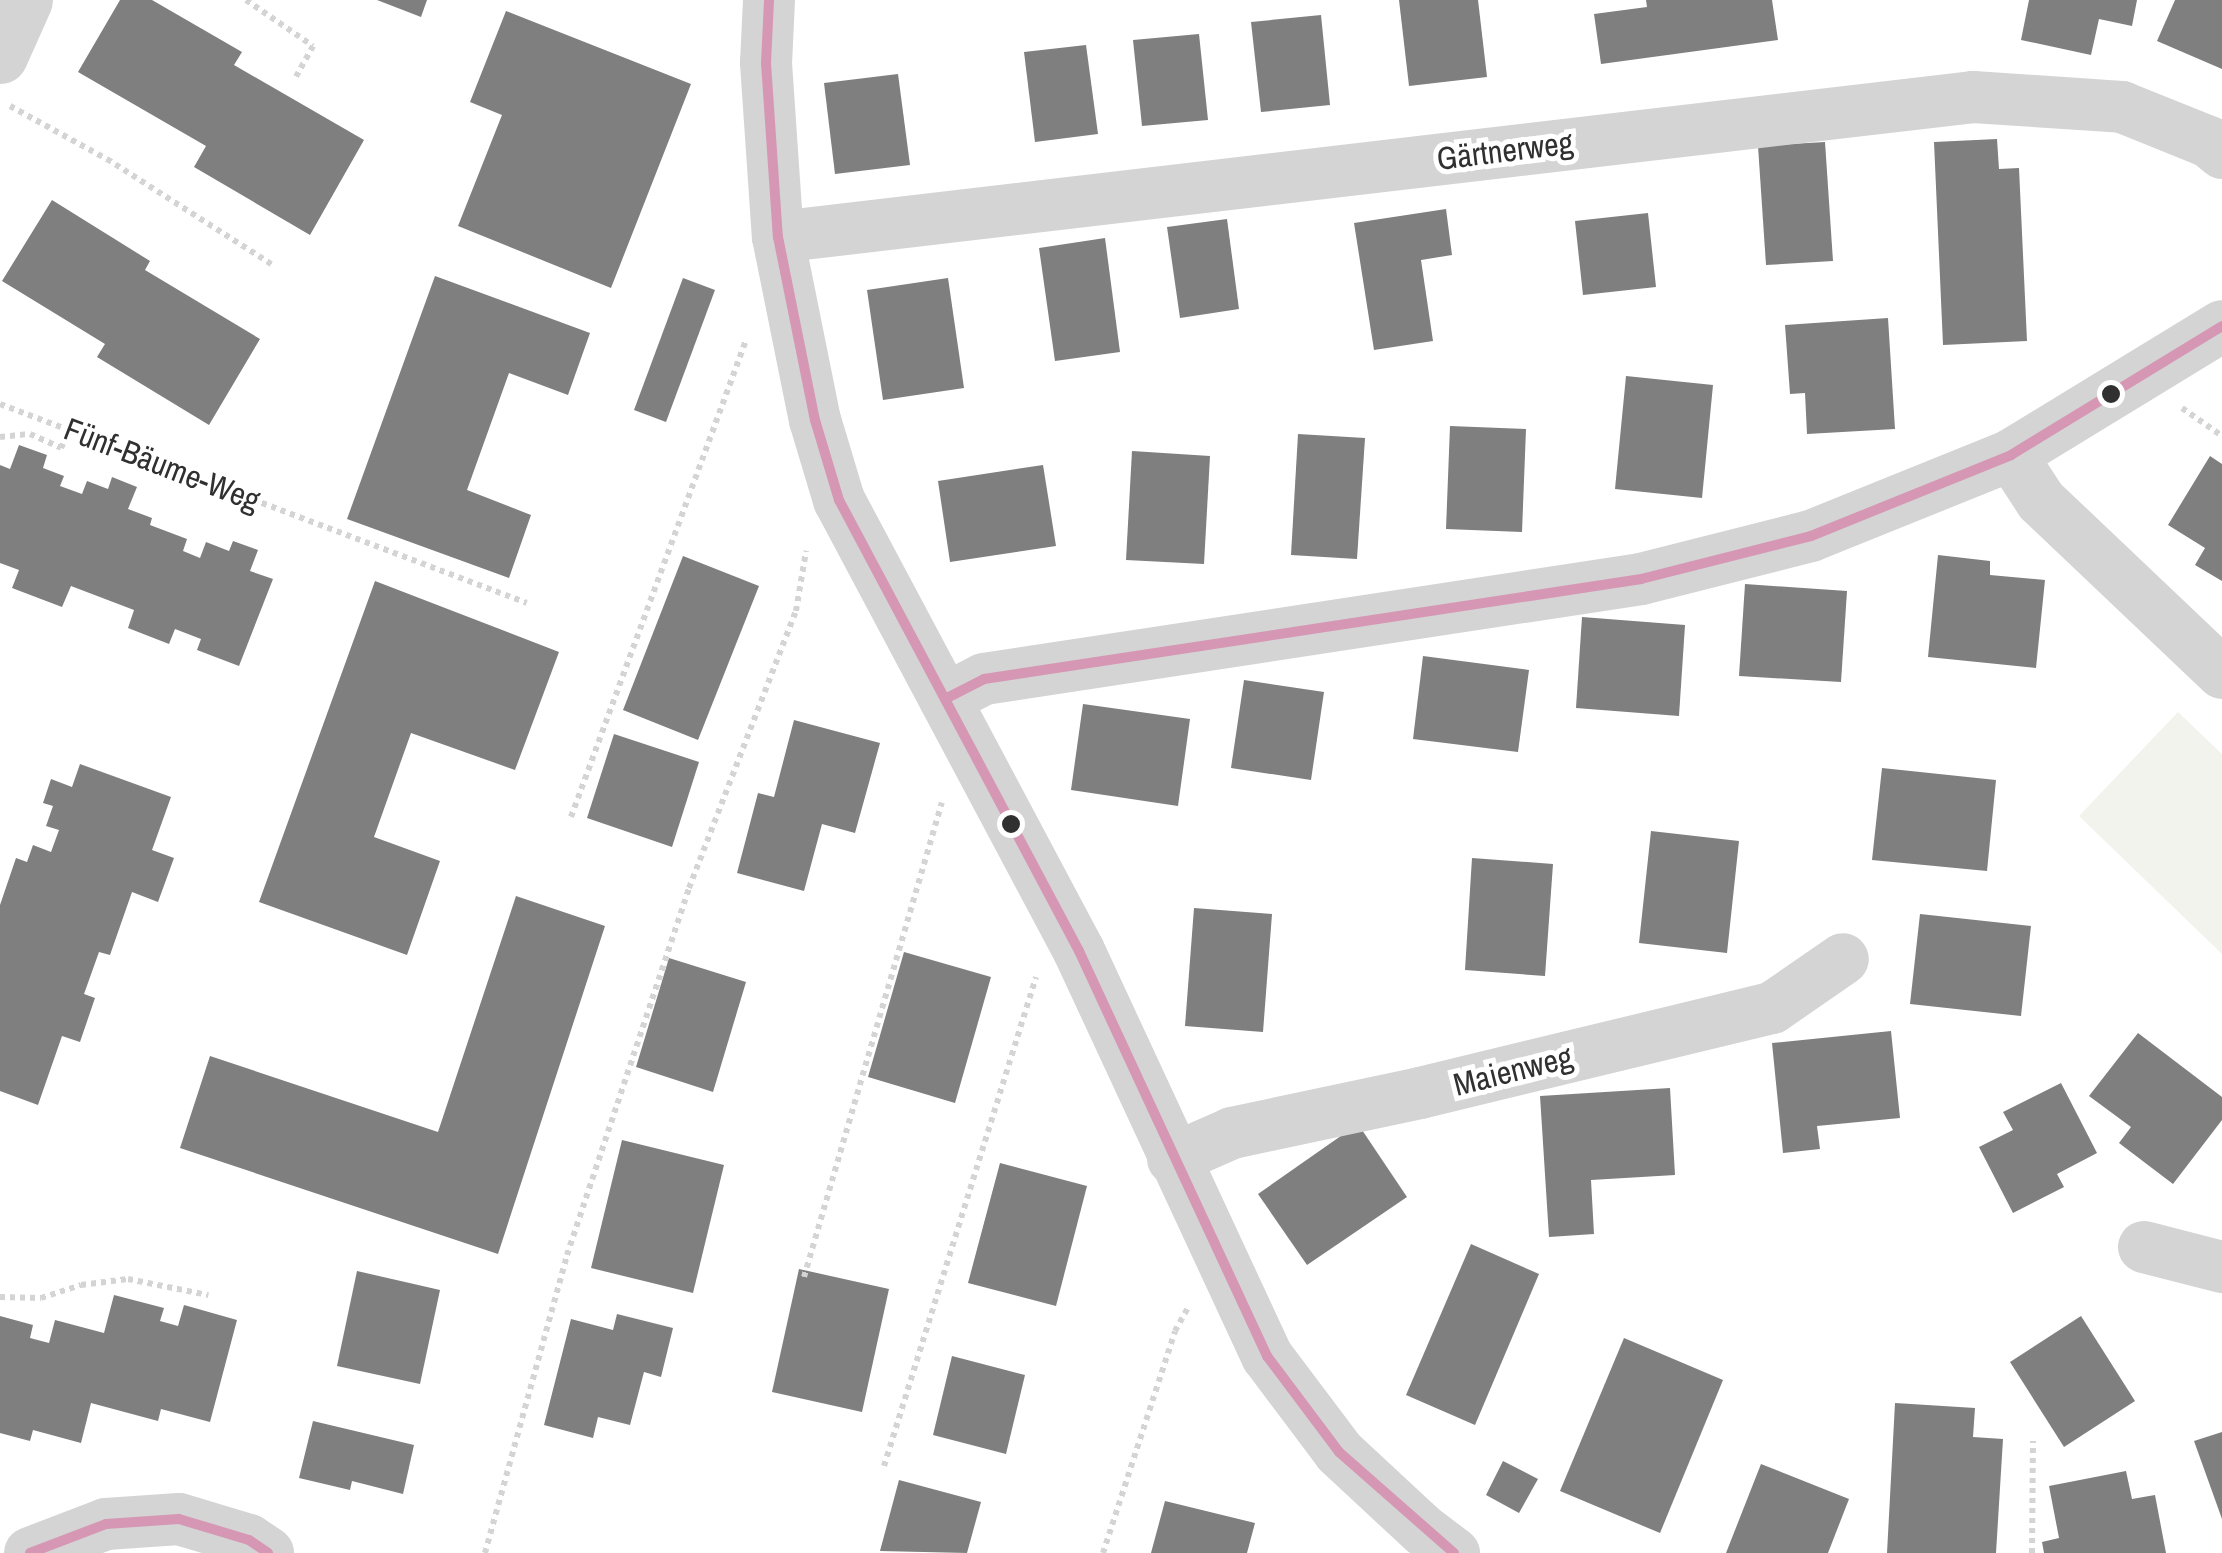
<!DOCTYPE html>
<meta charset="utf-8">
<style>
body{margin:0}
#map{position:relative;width:2222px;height:1553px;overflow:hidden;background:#fff;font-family:"Archivo Narrow",sans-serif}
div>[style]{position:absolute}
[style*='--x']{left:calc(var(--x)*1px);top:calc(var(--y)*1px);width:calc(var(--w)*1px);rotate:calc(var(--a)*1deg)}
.green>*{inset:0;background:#f1f3ec}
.building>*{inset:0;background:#7f7f7f}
.path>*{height:6px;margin-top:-3px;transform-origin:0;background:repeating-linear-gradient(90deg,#d4d4d4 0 5px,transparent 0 10px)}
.minor>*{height:52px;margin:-26px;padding:0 26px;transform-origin:26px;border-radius:26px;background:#d4d4d4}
.tertiary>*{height:55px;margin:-27.5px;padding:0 27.5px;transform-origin:27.5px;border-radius:27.5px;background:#d4d4d4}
.bus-1>*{height:10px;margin:-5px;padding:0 5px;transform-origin:5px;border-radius:5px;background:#d697b4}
.dots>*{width:28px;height:28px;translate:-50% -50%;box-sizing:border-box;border:5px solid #fff;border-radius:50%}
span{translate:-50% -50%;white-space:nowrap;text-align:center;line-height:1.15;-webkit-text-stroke:10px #fff;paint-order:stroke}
.street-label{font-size:32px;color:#303030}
</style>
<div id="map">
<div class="green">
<div style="clip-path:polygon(2178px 712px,2222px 754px,2222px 954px,2079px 816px)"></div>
</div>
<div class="building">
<div style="clip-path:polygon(120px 0,152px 0,242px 52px,234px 65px,364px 140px,310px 235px,194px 167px,206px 146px,78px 72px)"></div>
<div style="clip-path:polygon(377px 0,427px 0,421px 17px)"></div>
<div style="clip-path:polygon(1399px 0,1478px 0,1487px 77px,1409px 86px)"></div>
<div style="clip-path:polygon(1646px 0,1772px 0,1778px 40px,1601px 64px,1594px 14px,1647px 7px)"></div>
<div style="clip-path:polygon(2029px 0,2137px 0,2132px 26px,2099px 19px,2091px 55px,2021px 40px)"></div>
<div style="clip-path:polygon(2175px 0,2222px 0,2222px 69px,2157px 41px)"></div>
<div style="clip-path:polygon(506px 11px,691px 84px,611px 288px,458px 226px,502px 115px,470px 102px)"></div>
<div style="clip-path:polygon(1321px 15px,1330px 105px,1261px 112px,1251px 22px)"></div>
<div style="clip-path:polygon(1199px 34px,1208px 120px,1142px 126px,1133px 40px)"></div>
<div style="clip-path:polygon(1086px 45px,1098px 134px,1035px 142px,1024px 52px)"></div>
<div style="clip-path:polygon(898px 74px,910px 165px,835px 174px,824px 83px)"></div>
<div style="clip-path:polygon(1997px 139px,1999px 169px,2019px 168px,2027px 341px,1943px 345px,1934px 142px)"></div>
<div style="clip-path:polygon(1825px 142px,1833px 261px,1766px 265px,1758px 146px)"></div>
<div style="clip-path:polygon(52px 200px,150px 261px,145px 270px,260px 339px,209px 425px,97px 357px,105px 344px,2px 281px)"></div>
<div style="clip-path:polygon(1446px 209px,1452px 255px,1421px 260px,1433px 341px,1374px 350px,1354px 223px)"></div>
<div style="clip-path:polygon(1648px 213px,1656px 287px,1583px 295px,1575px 221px)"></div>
<div style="clip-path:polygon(1227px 219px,1239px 309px,1180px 318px,1167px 227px)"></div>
<div style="clip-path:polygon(1105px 238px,1120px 352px,1055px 361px,1039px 248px)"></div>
<div style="clip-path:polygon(435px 276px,590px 333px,568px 395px,509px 373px,467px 490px,531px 515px,509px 578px,347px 519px)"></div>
<div style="clip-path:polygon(683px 278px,715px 290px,666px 422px,634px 410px)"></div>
<div style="clip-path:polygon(948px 278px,964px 388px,883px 400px,867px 290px)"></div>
<div style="clip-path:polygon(1888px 318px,1895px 429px,1807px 434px,1805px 393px,1790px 394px,1785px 325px)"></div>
<div style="clip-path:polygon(1626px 376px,1713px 385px,1702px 498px,1615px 489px)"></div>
<div style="clip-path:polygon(1450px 426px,1526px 429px,1522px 532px,1446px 529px)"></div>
<div style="clip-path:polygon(1298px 434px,1365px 438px,1357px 559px,1291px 555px)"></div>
<div style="clip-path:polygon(19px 445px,47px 455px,43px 468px,64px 476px,60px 486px,82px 494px,87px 481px,108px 489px,112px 477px,137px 487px,128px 509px,152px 518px,150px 525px,187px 539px,183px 551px,200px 558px,206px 542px,229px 551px,233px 541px,258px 550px,250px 571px,273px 579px,239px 666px,197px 650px,201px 639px,175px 629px,169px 644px,128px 628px,134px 610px,71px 586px,62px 607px,12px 588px,19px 570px,0 563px,0 465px,10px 469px)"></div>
<div style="clip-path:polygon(1132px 451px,1210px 456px,1204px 564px,1126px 560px)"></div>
<div style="clip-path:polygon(2210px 456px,2222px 464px,2222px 581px,2195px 565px,2205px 548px,2168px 525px)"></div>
<div style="clip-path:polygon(1043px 465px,1056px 546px,950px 562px,938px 481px)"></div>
<div style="clip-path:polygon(1938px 555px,1990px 561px,1990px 575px,2045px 580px,2036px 668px,1928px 657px)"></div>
<div style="clip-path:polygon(683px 556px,759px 586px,698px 740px,623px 710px)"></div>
<div style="clip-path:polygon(375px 581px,559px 652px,515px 770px,411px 733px,374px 837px,440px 861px,407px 955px,259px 902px)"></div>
<div style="clip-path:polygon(1745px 584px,1847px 591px,1841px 682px,1739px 676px)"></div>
<div style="clip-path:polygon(1582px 617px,1685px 625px,1679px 716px,1576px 708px)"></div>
<div style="clip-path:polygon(1423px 656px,1529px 670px,1518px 752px,1413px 739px)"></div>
<div style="clip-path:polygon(1244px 680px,1324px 692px,1311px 780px,1231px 768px)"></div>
<div style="clip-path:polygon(1083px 704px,1190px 719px,1178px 806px,1071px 790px)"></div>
<div style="clip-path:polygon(794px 720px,880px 743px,855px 833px,822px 824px,804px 891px,737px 873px,758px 793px,774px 797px)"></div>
<div style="clip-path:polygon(614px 734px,699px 762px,672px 847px,587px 818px)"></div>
<div style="clip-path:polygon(80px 764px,171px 797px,152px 850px,174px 858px,158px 902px,132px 892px,110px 955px,99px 952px,84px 994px,95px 998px,80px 1042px,62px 1036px,38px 1105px,0 1091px,0 905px,16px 858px,27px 862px,33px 845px,51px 852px,59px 830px,46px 826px,53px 806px,43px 803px,51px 779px,72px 787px)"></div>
<div style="clip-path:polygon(1882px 768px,1996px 780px,1987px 871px,1872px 860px)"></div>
<div style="clip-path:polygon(1651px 831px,1739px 841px,1727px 953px,1639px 943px)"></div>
<div style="clip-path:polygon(1472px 858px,1553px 864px,1545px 976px,1465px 970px)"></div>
<div style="clip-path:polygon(516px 896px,605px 926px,498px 1254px,180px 1148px,210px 1056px,438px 1132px)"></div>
<div style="clip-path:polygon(1194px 908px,1272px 914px,1263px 1032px,1185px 1026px)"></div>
<div style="clip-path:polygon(1920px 914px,2031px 926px,2021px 1016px,1910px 1004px)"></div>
<div style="clip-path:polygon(904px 952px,991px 977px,955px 1103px,868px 1077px)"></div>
<div style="clip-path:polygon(669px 958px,746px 982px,713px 1092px,636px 1067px)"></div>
<div style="clip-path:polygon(1891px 1031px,1900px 1118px,1817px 1126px,1820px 1149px,1783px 1153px,1772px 1043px)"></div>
<div style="clip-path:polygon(2138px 1033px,2222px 1097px,2222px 1120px,2173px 1184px,2119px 1143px,2131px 1127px,2089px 1096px)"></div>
<div style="clip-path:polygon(2061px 1083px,2097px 1153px,2057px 1174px,2064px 1187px,2013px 1213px,1979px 1147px,2013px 1130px,2003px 1112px)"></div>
<div style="clip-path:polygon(1670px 1088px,1675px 1175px,1591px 1180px,1594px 1234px,1549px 1237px,1540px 1096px)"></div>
<div style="clip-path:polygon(1358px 1124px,1407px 1197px,1307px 1265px,1258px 1194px)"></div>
<div style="clip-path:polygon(622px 1140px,724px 1165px,693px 1293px,591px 1268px)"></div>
<div style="clip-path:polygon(1000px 1163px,1087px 1186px,1056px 1306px,968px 1283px)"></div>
<div style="clip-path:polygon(1471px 1244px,1539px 1274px,1475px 1425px,1406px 1395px)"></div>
<div style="clip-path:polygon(799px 1269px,889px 1289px,862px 1412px,772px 1392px)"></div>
<div style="clip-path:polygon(357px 1271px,440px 1290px,420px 1384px,337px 1366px)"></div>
<div style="clip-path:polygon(114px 1295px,164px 1308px,160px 1321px,178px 1326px,184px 1305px,237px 1320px,210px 1422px,161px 1409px,158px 1421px,91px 1403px,81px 1443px,33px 1430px,30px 1441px,0 1433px,0 1316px,33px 1325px,30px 1338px,49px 1343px,55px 1320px,104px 1333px)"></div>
<div style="clip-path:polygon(617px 1314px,673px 1328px,661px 1377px,644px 1372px,630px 1425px,598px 1417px,593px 1438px,544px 1425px,571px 1319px,613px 1330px)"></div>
<div style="clip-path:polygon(2081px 1316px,2135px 1401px,2064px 1447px,2010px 1362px)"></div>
<div style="clip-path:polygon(1624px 1338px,1723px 1380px,1660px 1533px,1560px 1491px)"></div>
<div style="clip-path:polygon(952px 1356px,1025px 1375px,1006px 1454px,933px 1435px)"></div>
<div style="clip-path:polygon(1895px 1403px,1975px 1408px,1973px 1437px,2003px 1439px,1996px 1553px,1887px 1553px)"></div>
<div style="clip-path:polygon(313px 1421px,414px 1445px,403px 1494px,352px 1481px,350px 1490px,299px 1478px)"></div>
<div style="clip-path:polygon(2222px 1432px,2222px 1519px,2194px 1441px)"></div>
<div style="clip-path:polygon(1503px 1461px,1538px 1479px,1519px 1513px,1486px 1495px)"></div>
<div style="clip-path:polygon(1761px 1464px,1849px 1499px,1828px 1553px,1726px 1553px)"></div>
<div style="clip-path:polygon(2126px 1471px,2132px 1499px,2155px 1495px,2166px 1553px,2044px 1553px,2042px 1542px,2059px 1538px,2049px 1486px)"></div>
<div style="clip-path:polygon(899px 1480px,981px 1502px,967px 1553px,880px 1551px)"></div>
<div style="clip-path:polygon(1165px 1501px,1255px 1523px,1247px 1553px,1151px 1553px)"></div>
</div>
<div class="path">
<div style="--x:246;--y:0;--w:81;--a:34.5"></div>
<div style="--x:313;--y:46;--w:37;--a:119"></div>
<div style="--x:10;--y:106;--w:111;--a:28.7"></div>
<div style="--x:107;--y:159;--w:198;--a:32.6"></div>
<div style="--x:0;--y:404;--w:563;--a:20.69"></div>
<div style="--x:2182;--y:408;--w:49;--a:35"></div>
<div style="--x:0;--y:437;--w:30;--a:-6"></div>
<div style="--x:30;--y:434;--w:34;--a:24"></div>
<div style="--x:61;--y:448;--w:20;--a:-63"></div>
<div style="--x:571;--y:817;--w:508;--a:-69.85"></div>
<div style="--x:804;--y:1277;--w:494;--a:-73.8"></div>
<div style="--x:0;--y:1297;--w:41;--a:1.4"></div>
<div style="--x:41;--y:1298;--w:42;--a:-18"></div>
<div style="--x:81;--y:1285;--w:47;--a:-7.3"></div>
<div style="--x:128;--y:1279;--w:82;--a:11.3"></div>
<div style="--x:884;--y:1466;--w:512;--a:-72.73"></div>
<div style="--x:485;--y:1553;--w:309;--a:-74.6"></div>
<div style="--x:567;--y:1255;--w:387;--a:-71.6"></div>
<div style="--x:689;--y:888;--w:297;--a:-68.9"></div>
<div style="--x:796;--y:611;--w:61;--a:-80.5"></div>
<div style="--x:1103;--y:1553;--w:233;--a:-72"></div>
<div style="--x:1175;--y:1331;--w:29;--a:-61"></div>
<div style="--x:2032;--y:1553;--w:112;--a:-89.5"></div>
</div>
<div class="minor">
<div style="--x:769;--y:0;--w:63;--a:92.7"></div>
<div style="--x:766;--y:63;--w:174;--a:86.1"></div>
<div style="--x:778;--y:237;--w:187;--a:78.6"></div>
<div style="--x:815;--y:420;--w:84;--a:73.3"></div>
<div style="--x:839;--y:500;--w:511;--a:61.98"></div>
<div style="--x:1079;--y:951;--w:447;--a:65.1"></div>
<div style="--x:1267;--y:1356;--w:120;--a:53.1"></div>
<div style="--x:1339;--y:1452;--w:115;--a:42.9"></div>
<div style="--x:1423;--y:1530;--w:39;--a:37"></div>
<div style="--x:778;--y:237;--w:1203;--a:-6.68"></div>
<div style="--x:1973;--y:97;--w:149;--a:3.8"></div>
<div style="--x:2122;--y:107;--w:94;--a:21.9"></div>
<div style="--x:2209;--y:142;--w:17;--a:40"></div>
<div style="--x:2011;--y:455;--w:55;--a:56.9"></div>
<div style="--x:2041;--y:501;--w:250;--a:43.5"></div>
<div style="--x:945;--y:699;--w:44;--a:-27.1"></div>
<div style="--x:984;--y:679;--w:665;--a:-8.65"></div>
<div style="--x:1641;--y:579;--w:175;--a:-14.2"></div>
<div style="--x:1811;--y:536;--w:216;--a:-22"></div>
<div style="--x:2011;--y:455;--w:247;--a:-31.4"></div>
<div style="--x:1173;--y:1159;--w:64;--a:-23.8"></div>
<div style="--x:1232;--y:1133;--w:192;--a:-12"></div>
<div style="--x:1420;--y:1093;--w:362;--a:-13.6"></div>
<div style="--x:1772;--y:1008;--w:86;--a:-34.6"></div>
<div style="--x:2144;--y:1247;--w:81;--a:14.4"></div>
<div style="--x:30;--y:1553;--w:81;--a:-20.9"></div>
<div style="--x:106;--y:1524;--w:73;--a:-3.9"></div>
<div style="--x:179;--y:1519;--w:73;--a:16.7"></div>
<div style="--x:249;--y:1540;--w:23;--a:34"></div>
</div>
<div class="tertiary">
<div style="--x:0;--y:56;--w:61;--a:-65.9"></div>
</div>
<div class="bus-1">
<div style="--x:769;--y:0;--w:63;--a:92.7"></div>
<div style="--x:766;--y:63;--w:174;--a:86.1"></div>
<div style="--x:778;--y:237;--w:187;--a:78.6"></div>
<div style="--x:815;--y:420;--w:84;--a:73.3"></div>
<div style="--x:839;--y:500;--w:511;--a:61.98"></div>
<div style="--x:1079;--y:951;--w:447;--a:65.1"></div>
<div style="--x:1267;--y:1356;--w:120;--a:53.1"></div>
<div style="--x:1339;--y:1452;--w:153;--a:41.3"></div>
<div style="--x:945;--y:699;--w:44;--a:-27.1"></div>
<div style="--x:984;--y:679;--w:665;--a:-8.65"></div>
<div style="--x:1641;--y:579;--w:175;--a:-14.2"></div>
<div style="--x:1811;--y:536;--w:216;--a:-22"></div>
<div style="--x:2011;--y:455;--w:247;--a:-31.4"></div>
<div style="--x:30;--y:1553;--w:81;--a:-20.9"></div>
<div style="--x:106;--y:1524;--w:73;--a:-3.9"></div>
<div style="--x:179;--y:1519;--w:73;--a:16.7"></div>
<div style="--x:249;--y:1540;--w:23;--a:34"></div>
</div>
<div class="dots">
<div style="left:2111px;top:394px;background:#303030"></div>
<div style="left:1011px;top:824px;background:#303030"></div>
</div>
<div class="street-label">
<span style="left:1505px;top:151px;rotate:-7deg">Gärtnerweg</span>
<span style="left:162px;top:465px;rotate:21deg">Fünf-Bäume-Weg</span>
<span style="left:1513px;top:1071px;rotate:-14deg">Maienweg</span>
</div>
</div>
